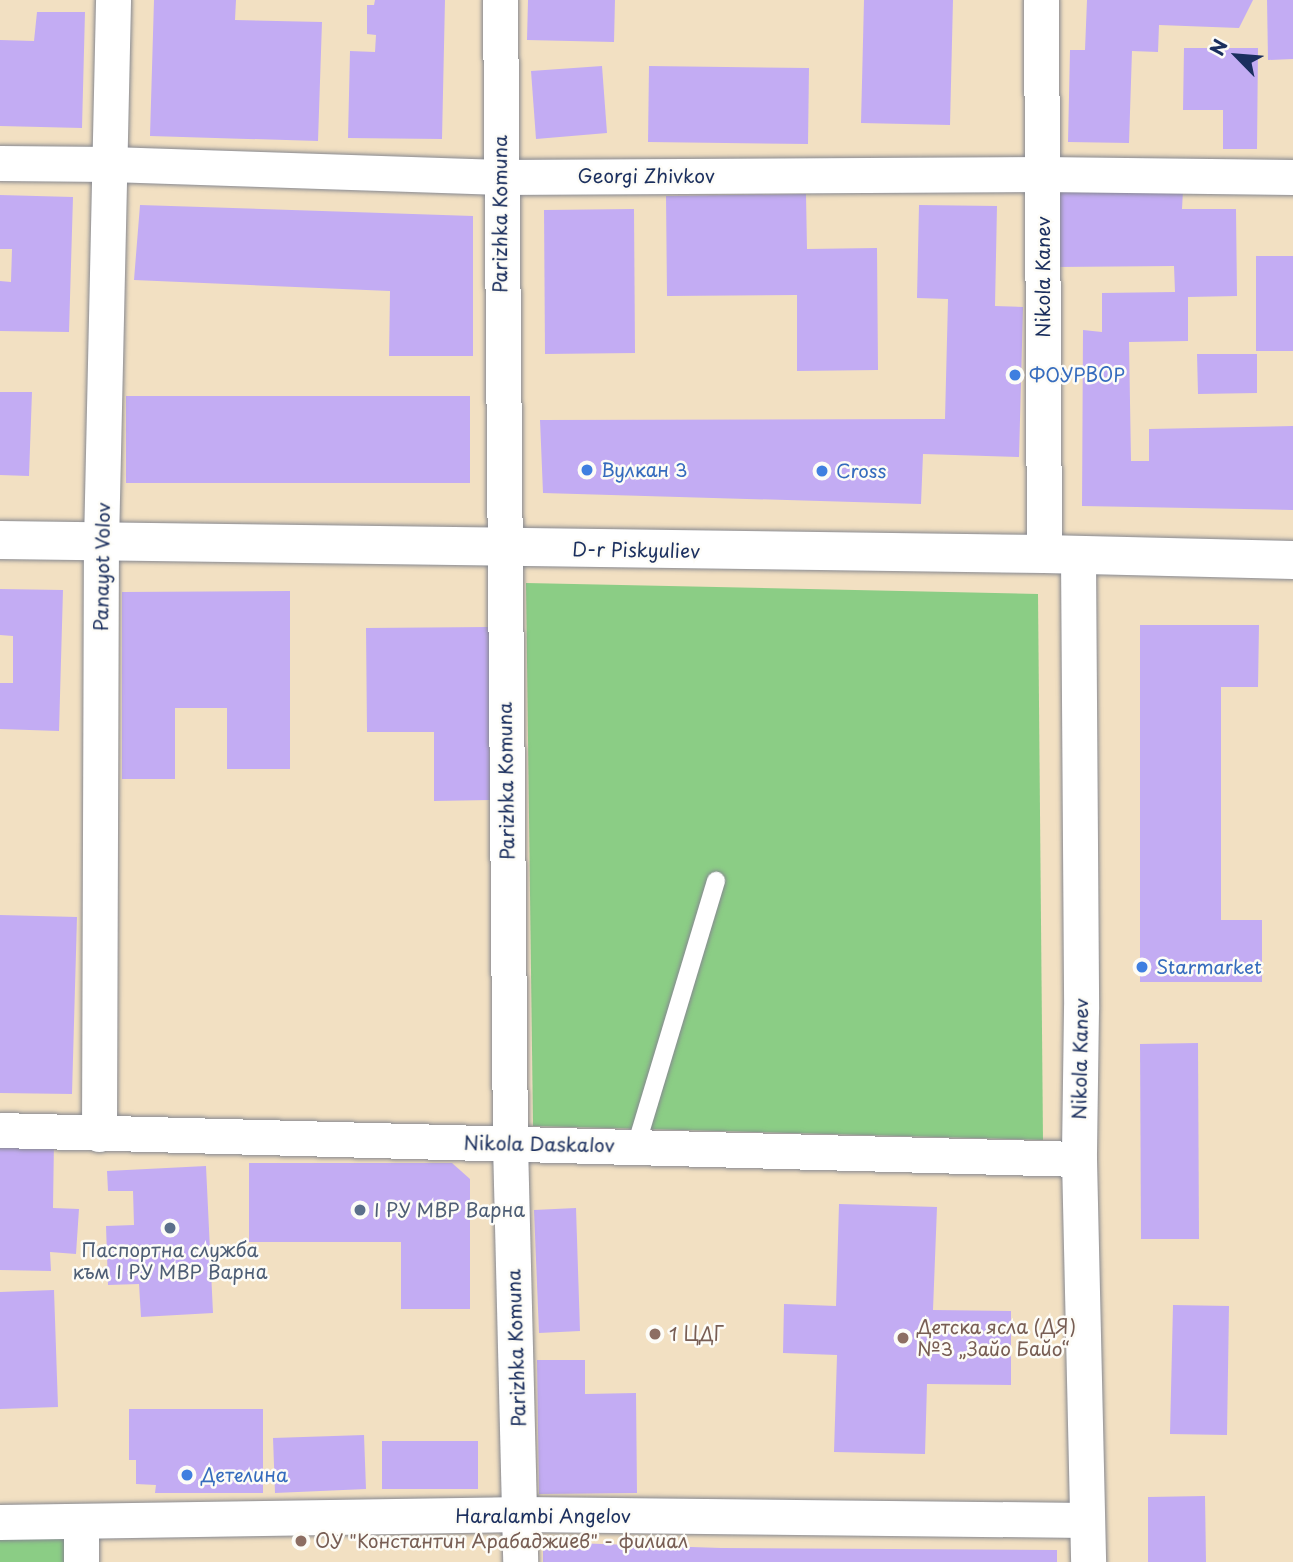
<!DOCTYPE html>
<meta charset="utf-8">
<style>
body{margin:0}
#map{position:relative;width:1293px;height:1562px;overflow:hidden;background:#f2e0c2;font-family:"Playpen Sans",sans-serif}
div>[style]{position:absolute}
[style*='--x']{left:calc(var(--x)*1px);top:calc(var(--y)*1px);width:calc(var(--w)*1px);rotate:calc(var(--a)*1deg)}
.green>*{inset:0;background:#8bcd85}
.building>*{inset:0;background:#c3acf3}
.roads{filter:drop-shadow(0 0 2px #868890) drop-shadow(0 0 2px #868890)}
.lane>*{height:18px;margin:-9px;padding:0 9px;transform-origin:9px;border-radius:9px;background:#fff}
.street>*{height:35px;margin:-17.5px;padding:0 17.5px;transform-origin:17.5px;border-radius:17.5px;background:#fff}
.secondary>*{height:38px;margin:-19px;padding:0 19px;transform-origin:19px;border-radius:19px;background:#fff}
.dots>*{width:19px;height:19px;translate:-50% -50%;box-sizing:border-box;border:4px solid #fdfcf7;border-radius:50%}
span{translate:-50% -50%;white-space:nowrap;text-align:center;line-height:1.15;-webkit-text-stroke:5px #fdfcf7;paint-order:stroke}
.street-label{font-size:19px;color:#1b2f5e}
.shop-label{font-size:19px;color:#366cbe}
.left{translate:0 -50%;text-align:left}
.service-label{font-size:19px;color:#4e5e75}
.education-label{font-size:19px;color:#785e54}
.north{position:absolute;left:1202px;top:21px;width:70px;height:70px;-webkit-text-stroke:5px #fdfcf7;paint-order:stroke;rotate:295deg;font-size:19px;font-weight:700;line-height:28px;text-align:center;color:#1b2f5e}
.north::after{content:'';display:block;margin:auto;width:24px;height:32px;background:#1b2f5e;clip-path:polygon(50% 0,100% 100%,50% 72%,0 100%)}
</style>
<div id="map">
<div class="green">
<div style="clip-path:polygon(526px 583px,1038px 594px,1043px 1140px,533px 1126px)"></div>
<div style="clip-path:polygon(0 1533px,69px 1533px,70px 1562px,0 1562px)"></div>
</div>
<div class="building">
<div style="clip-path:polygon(154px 0,236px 0,235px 20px,322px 22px,318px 141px,150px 136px)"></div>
<div style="clip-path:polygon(375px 0,445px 0,442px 139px,348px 138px,350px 51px,375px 52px,376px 35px,367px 34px,367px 5px,374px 5px)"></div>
<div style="clip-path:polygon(528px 0,615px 0,614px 42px,527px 40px)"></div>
<div style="clip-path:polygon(864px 0,953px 0,950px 125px,861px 123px)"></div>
<div style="clip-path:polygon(1087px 0,1253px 0,1239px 28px,1159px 25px,1158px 52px,1132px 51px,1129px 143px,1068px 142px,1070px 50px,1085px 50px)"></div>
<div style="clip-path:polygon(1267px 0,1293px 0,1293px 59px,1268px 60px)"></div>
<div style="clip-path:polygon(37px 12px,85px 12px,82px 128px,0 126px,0 40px,34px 41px)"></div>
<div style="clip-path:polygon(1184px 48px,1258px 48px,1257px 149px,1223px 149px,1223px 110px,1183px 110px)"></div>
<div style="clip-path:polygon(602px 66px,607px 133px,536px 139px,531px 71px)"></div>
<div style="clip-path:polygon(649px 66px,809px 68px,808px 144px,648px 142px)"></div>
<div style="clip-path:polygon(1183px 190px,1182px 209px,1236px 209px,1237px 296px,1188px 297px,1188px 341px,1129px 342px,1131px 461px,1149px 461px,1149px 429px,1293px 426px,1293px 510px,1082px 506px,1083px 330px,1102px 332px,1102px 293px,1175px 292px,1174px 266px,1057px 267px,1056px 192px)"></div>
<div style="clip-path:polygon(806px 194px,807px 249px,877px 248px,878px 370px,797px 371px,797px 295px,667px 296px,666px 196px)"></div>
<div style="clip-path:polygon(0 195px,73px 197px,69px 332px,0 331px,0 281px,11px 282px,12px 249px,0 249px)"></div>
<div style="clip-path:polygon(140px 205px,473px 216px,473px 356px,389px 356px,390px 291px,134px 280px)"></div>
<div style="clip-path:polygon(919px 205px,997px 206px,995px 306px,1023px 307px,1019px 457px,923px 454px,921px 504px,543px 493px,540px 420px,945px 419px,948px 299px,917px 298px)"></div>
<div style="clip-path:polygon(634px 209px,635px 353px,545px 354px,544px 210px)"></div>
<div style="clip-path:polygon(1256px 256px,1293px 256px,1293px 351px,1256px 351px)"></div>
<div style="clip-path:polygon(1197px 354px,1257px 354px,1257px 393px,1198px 394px)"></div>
<div style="clip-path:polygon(0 392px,32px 392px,29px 476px,0 475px)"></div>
<div style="clip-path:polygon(126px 396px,470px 396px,470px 483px,126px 483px)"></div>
<div style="clip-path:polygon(0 589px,63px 590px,59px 731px,0 729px,0 683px,13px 683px,13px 636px,0 635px)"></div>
<div style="clip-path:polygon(290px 591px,290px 769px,227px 769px,227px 708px,175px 708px,175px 779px,122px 779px,122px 592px)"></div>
<div style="clip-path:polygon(1140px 625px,1259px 625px,1258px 687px,1221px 687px,1221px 920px,1262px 920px,1262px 982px,1140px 982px)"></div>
<div style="clip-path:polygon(489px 627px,490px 800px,434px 801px,434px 732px,367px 732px,366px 628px)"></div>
<div style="clip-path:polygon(0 915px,77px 917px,72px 1094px,0 1093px)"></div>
<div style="clip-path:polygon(1198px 1043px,1199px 1239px,1141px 1239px,1140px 1044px)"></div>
<div style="clip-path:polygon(0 1139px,54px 1140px,53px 1208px,79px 1209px,76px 1254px,50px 1252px,51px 1271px,0 1270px)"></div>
<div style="clip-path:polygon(249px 1163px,452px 1163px,470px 1179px,470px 1309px,401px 1309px,401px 1242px,249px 1242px)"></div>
<div style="clip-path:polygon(206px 1166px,213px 1313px,141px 1317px,139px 1284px,108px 1285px,106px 1226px,134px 1225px,133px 1191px,108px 1191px,107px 1171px)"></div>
<div style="clip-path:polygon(839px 1204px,937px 1207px,933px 1310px,1011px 1311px,1011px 1385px,927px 1384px,925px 1454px,834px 1452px,837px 1355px,783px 1353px,784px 1304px,836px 1306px)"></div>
<div style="clip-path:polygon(576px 1208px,580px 1331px,539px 1333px,534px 1210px)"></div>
<div style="clip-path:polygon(54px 1290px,58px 1407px,0 1409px,0 1292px)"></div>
<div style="clip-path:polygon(1173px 1305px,1229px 1306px,1227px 1435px,1170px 1434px)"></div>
<div style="clip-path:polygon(537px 1360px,585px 1360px,585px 1394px,636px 1393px,637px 1493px,539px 1494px)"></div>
<div style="clip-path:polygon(129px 1409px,263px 1409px,263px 1493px,155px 1493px,156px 1485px,136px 1484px,136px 1460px,129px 1460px)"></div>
<div style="clip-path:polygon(364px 1435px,366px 1489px,275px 1493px,273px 1438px)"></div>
<div style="clip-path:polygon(382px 1441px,478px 1441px,478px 1489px,382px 1489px)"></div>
<div style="clip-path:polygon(1205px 1496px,1206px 1562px,1148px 1562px,1148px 1497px)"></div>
<div style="clip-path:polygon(543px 1542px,721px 1548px,1057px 1550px,1057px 1562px,543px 1562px)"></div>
</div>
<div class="roads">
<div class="lane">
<div style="--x:636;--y:1146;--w:277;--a:-73.2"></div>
</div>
<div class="street">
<div style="--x:500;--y:0;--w:1143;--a:89.5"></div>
<div style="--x:510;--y:1143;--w:419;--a:88.6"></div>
<div style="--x:1041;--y:0;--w:554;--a:89.69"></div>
<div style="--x:0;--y:163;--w:110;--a:0.5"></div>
<div style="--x:110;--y:164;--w:389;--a:1.9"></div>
<div style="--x:499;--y:177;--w:543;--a:-0.32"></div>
<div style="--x:1042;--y:174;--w:251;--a:0.7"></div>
<div style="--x:1078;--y:557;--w:452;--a:89.6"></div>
<div style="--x:1081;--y:1009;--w:150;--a:90.8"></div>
<div style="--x:1079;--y:1159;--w:403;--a:88.7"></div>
<div style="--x:0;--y:1130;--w:1079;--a:1.54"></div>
<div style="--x:99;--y:1134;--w:591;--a:-89.81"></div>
<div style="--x:101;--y:543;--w:543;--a:-88.73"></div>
<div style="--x:81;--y:1521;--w:41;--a:90"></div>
<div style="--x:0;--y:1522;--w:521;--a:-0.88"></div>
<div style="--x:521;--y:1514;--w:565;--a:0.61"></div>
</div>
<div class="secondary">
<div style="--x:0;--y:540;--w:1044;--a:0.77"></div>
<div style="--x:1044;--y:554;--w:249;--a:1.4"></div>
</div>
</div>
<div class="dots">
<div style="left:1015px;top:375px;background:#3f7fe0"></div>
<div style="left:587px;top:470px;background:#3f7fe0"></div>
<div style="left:822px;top:471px;background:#3f7fe0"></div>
<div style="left:1142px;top:967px;background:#3f7fe0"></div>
<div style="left:360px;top:1210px;background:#5c6f8a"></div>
<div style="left:170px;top:1228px;background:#5c6f8a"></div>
<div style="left:655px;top:1334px;background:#8d6e63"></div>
<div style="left:903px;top:1338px;background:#8d6e63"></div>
<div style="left:187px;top:1475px;background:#3f7fe0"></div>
<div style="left:301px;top:1541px;background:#8d6e63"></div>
</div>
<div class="street-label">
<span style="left:646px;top:176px">Georgi Zhivkov</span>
<span style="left:500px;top:214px;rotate:-90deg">Parizhka Komuna</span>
<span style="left:1043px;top:277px;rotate:-90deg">Nikola Kanev</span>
<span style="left:636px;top:550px;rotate:1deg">D-r Piskyuliev</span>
<span style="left:102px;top:567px;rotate:-89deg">Panayot Volov</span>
<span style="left:506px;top:781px;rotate:-91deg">Parizhka Komuna</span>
<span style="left:1080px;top:1059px;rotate:-89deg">Nikola Kanev</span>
<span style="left:539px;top:1144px;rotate:1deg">Nikola Daskalov</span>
<span style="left:516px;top:1348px;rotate:-92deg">Parizhka Komuna</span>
<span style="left:543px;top:1516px">Haralambi Angelov</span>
</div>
<div class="shop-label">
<span class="left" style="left:1029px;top:375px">ФОУРВОР</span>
<span class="left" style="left:601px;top:470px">Вулкан 3</span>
<span class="left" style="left:836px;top:471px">Cross</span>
<span class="left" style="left:1156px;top:967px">Starmarket</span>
<span class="left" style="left:201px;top:1475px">Детелина</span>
</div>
<div class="service-label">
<span class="left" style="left:374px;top:1210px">I РУ МВР Варна</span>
<span style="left:170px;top:1261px">Паспортна служба<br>към I РУ МВР Варна</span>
</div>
<div class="education-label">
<span class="left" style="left:917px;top:1338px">Детска ясла (ДЯ)<br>№3 „Зайо Байо“</span>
<span class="left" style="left:669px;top:1334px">1 ЦДГ</span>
<span class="left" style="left:315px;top:1541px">ОУ "Константин Арабаджиев" - филиал</span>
</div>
<div class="north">N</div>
</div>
